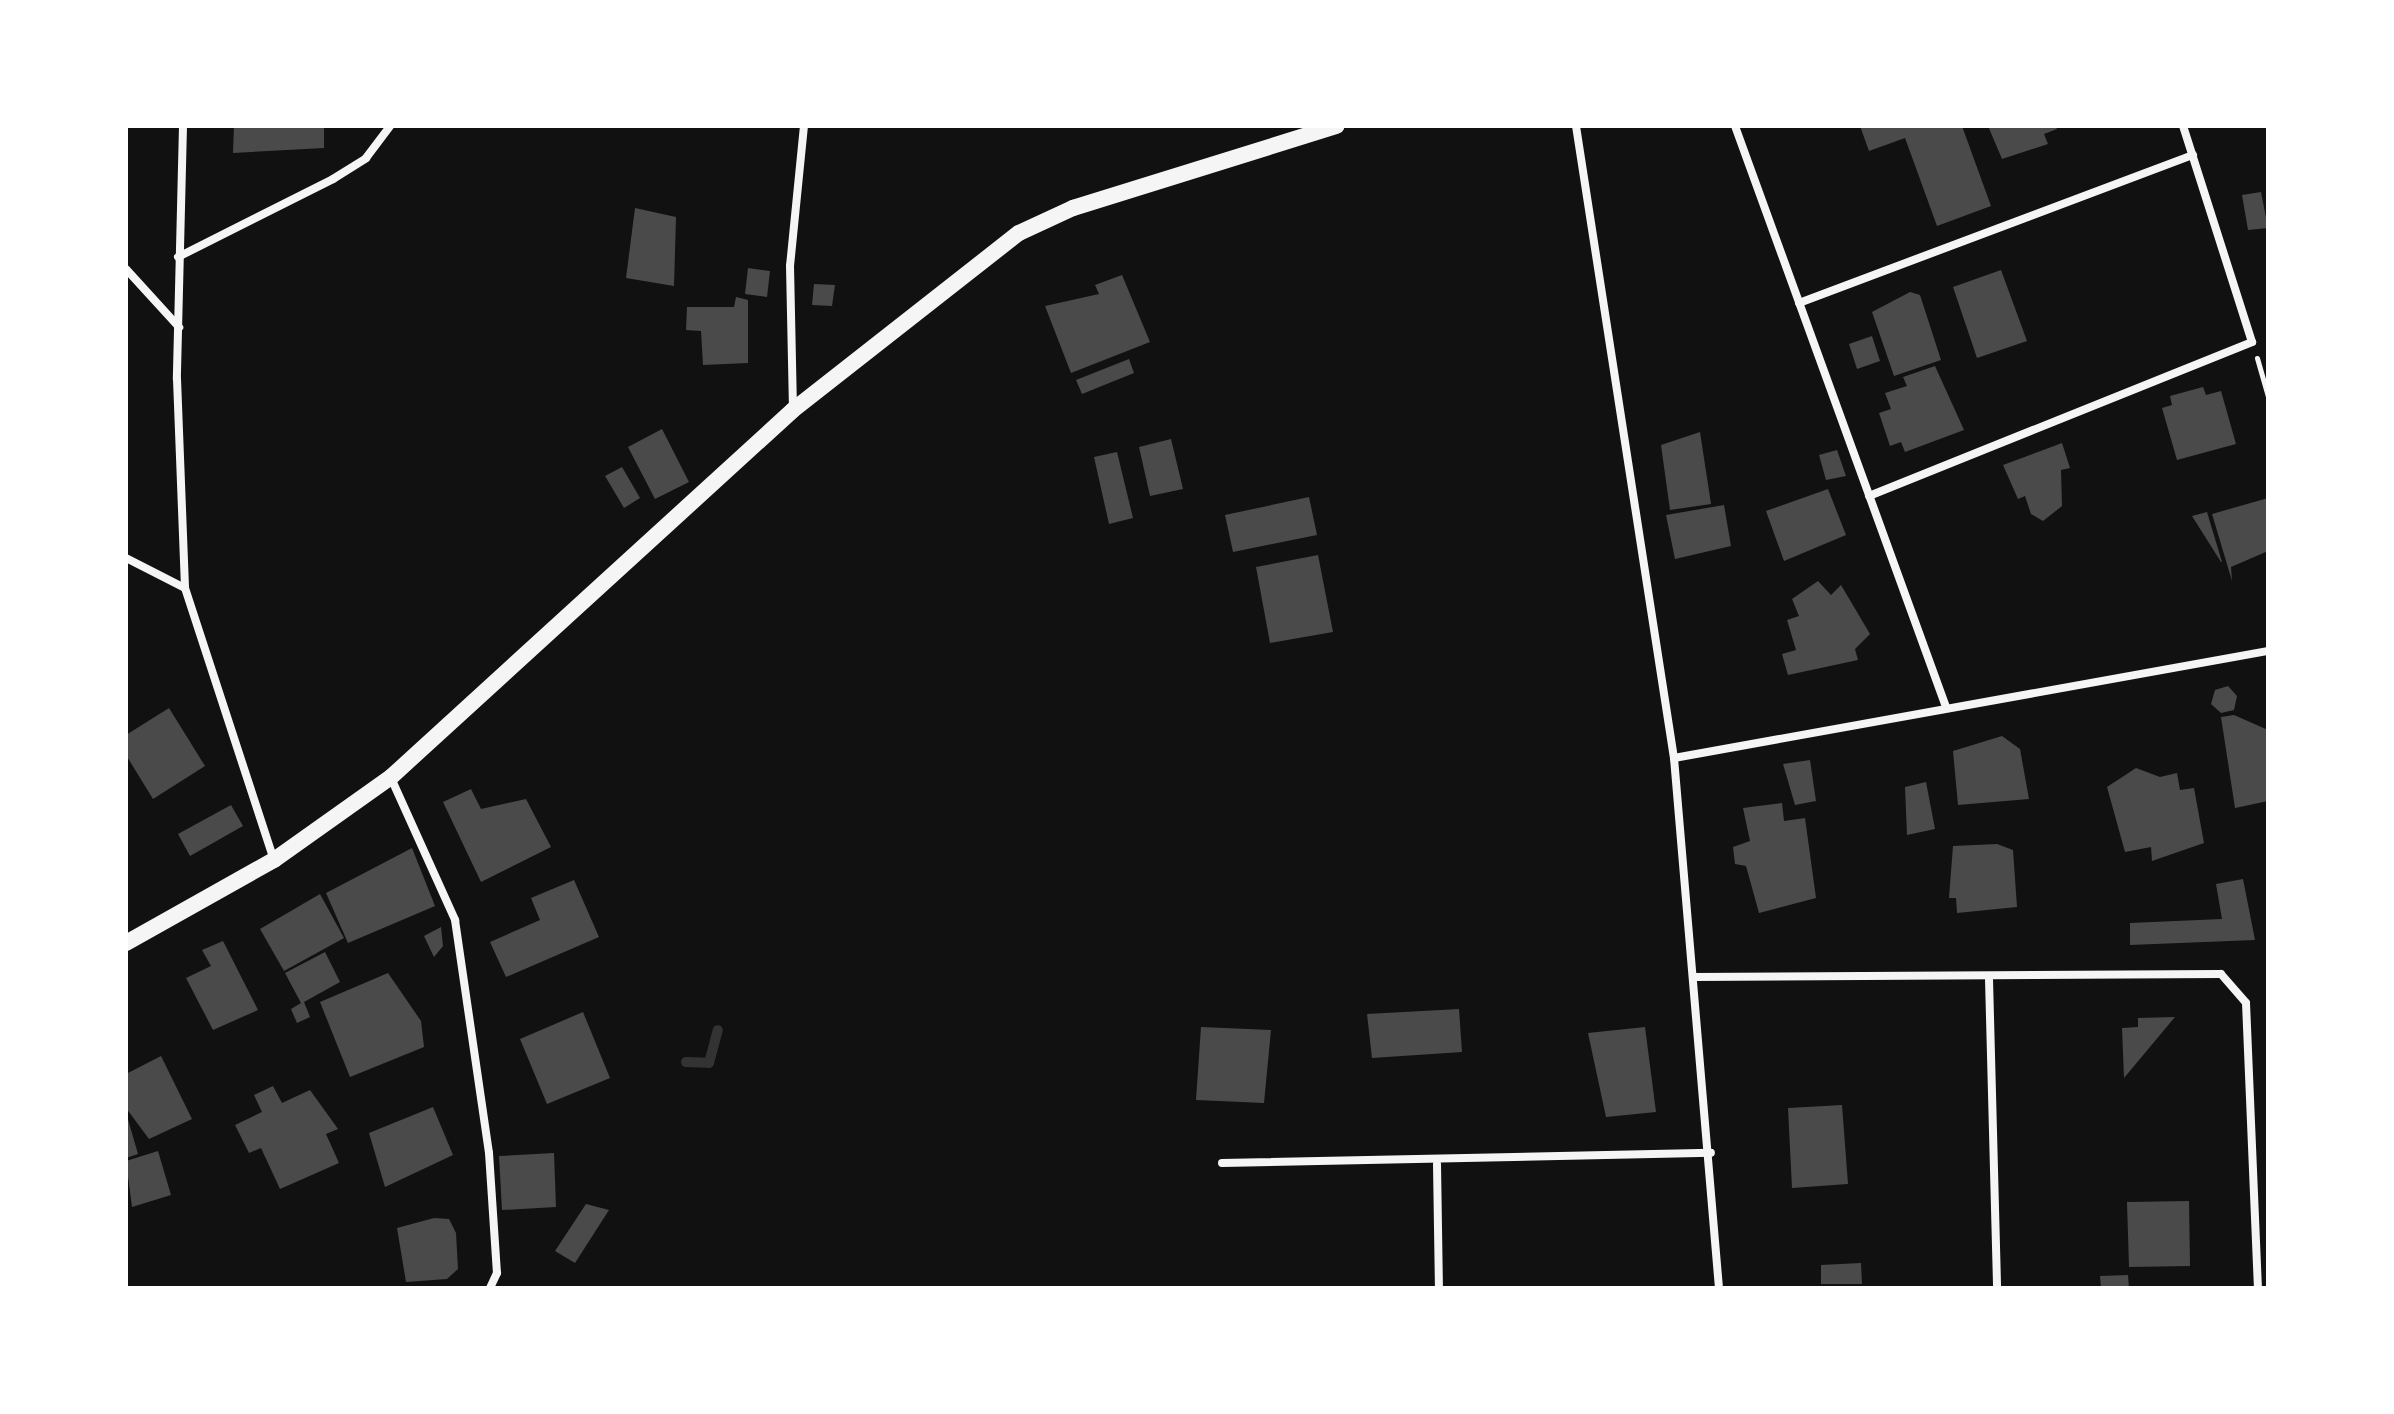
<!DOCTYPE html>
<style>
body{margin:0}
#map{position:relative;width:2394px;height:1414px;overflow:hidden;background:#111;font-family:"Roboto Condensed",sans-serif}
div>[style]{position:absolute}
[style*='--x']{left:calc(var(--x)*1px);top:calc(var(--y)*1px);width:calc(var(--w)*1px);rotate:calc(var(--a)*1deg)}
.stream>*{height:10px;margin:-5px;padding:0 5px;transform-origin:5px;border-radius:5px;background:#333}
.building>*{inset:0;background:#4a4a4a}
.path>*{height:5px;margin:-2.5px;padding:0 2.5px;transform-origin:2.5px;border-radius:2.5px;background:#f5f5f5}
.minor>*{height:8px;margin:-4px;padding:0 4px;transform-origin:4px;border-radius:4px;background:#f5f5f5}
.secondary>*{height:16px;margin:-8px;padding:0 8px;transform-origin:8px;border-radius:8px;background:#f5f5f5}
span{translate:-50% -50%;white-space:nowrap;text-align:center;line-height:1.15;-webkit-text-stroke:7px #fff;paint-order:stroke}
.frame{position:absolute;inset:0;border:128px solid #fff;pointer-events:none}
</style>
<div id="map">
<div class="stream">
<div style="--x:686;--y:1062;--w:23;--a:2"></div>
<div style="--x:709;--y:1063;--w:34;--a:-75"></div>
</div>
<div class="building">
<div style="clip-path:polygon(234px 126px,324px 126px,324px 148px,233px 153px)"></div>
<div style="clip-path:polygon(1860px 126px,1962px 126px,1991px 206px,1937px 226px,1905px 138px,1869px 151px)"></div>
<div style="clip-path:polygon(1988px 126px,2055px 126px,2057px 129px,2044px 134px,2048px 144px,2002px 159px)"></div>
<div style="clip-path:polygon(2261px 192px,2268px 228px,2248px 230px,2242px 195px)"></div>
<div style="clip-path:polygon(635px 208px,676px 217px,674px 286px,626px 278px)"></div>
<div style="clip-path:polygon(748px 268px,770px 271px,767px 297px,745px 294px)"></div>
<div style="clip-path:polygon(2001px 270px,2027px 341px,1977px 358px,1953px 287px)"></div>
<div style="clip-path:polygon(1122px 275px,1150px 342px,1071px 373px,1045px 306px,1099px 294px,1095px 285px)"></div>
<div style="clip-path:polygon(814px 284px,835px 285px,832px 306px,812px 305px)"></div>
<div style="clip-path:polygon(1910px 292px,1920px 295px,1941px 360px,1894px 376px,1872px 312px)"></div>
<div style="clip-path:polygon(736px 297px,748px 300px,748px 363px,703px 365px,701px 331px,686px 330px,687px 307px,734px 307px)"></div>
<div style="clip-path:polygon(1872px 336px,1880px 361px,1857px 369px,1849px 344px)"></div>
<div style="clip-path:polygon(1129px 359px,1134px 373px,1082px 394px,1076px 380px)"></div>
<div style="clip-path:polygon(1935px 366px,1964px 430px,1905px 452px,1901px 442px,1890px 446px,1879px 413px,1891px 409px,1885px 393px,1907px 386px,1903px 377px)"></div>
<div style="clip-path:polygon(2203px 387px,2206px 395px,2221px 391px,2236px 444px,2177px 460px,2162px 408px,2172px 405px,2170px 396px)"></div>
<div style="clip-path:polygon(662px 429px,689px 482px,655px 499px,628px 447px)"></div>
<div style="clip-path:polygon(1700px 432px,1711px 504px,1670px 510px,1661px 445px)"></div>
<div style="clip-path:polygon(1171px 439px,1183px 489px,1150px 496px,1139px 447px)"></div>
<div style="clip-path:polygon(2062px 443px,2070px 468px,2061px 470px,2062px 506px,2043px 521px,2031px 514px,2025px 496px,2018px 499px,2003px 465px)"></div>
<div style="clip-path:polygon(1837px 450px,1846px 476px,1826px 480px,1819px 455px)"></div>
<div style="clip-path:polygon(1117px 452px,1133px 518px,1109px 524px,1094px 457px)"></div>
<div style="clip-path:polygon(622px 467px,640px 498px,624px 508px,605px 476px)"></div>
<div style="clip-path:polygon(1828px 489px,1846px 535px,1784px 561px,1766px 511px)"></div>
<div style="clip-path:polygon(1309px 497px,1317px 535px,1233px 552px,1225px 515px)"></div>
<div style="clip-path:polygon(2268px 498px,2268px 551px,2231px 567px,2232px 581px,2212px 514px)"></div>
<div style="clip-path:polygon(1724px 505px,1731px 546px,1675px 559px,1666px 515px)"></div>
<div style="clip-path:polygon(2207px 512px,2222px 562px,2221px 562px,2192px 516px)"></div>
<div style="clip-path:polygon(1318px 555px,1333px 632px,1270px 643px,1256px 567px)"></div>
<div style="clip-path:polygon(1818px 581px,1831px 595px,1841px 585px,1870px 634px,1855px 649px,1858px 660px,1788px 675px,1782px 654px,1796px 650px,1787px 620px,1799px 616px,1792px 599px)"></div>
<div style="clip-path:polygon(2228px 686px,2237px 696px,2234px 710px,2221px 713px,2211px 704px,2215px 690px)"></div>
<div style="clip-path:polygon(169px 708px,205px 766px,153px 799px,126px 755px,126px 735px)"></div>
<div style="clip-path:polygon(2234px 715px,2268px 730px,2268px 801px,2235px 808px,2221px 717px)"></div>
<div style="clip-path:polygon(2002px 736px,2020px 749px,2029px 799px,1958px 805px,1953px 751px)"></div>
<div style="clip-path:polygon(1810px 760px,1816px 801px,1795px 805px,1783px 764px)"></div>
<div style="clip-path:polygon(2136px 768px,2160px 777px,2177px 773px,2180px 790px,2194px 788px,2204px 843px,2152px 861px,2151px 847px,2125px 852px,2107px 787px)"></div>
<div style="clip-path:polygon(1926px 782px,1935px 829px,1907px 835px,1905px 787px)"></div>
<div style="clip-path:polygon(471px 789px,481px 809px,526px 799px,551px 847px,481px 882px,443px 802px)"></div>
<div style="clip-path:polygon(1782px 803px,1784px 821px,1805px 818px,1816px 898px,1759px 913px,1746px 866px,1735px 864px,1733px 847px,1750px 841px,1743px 808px)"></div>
<div style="clip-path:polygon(231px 805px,243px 826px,190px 856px,178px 834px)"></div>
<div style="clip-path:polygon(1997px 844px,2013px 850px,2017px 907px,1957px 913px,1956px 898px,1949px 898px,1953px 846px)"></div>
<div style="clip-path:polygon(412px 848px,435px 906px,348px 943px,326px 893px)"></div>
<div style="clip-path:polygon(2243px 879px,2255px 940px,2130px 945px,2130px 923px,2222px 919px,2216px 884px)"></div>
<div style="clip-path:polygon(574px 880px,599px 937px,506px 977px,490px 942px,540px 920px,531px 898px)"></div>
<div style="clip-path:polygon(320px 894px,344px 938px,284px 971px,260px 929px)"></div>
<div style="clip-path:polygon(441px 927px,443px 946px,434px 957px,424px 936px)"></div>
<div style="clip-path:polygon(223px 941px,258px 1010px,213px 1030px,186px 978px,211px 966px,202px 950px)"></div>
<div style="clip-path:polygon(325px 952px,340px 982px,304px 1002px,310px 1017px,297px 1023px,291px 1009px,301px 1003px,285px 973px)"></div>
<div style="clip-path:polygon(388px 973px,421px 1021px,424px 1047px,350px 1077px,320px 1002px)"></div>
<div style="clip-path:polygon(1459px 1009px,1462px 1052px,1372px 1058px,1367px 1014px)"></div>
<div style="clip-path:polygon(583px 1012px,610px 1078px,547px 1104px,520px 1039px)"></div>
<div style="clip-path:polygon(2175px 1017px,2124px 1078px,2122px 1028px,2138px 1027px,2138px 1018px)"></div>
<div style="clip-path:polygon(1201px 1027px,1271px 1030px,1264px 1103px,1196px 1100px)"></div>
<div style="clip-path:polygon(1645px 1027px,1656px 1112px,1606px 1117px,1588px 1033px)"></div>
<div style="clip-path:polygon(161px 1056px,192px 1119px,149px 1139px,126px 1108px,126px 1074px)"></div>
<div style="clip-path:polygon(273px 1086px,282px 1103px,310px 1090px,338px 1129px,326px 1134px,339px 1163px,280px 1189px,261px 1148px,249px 1153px,235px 1125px,262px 1112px,254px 1095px)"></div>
<div style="clip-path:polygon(1842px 1105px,1848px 1184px,1792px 1188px,1788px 1108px)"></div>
<div style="clip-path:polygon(433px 1107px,453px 1155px,385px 1187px,369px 1133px)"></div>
<div style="clip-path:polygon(127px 1116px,138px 1154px,126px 1158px,126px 1117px)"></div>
<div style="clip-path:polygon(158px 1151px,171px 1195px,132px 1207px,126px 1161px)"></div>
<div style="clip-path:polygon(554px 1153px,556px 1207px,502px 1210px,499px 1156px)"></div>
<div style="clip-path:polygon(2189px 1201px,2190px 1266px,2129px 1267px,2127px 1202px)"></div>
<div style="clip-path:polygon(586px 1204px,609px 1210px,575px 1263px,555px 1251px)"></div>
<div style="clip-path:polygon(434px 1218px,449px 1219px,456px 1233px,458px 1269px,447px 1279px,406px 1282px,397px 1228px)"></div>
<div style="clip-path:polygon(1861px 1263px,1862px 1284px,1821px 1284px,1821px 1265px)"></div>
<div style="clip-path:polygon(2128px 1275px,2129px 1288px,2101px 1288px,2100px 1276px)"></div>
</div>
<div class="path">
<div style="--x:2257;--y:358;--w:40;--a:74"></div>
</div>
<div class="minor">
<div style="--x:183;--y:126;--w:253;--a:91.4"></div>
<div style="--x:177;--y:379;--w:209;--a:87.8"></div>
<div style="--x:185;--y:588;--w:286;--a:71.9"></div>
<div style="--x:1576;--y:126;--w:640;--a:81.19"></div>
<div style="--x:1674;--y:758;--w:532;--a:85.15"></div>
<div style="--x:1735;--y:126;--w:618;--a:70.04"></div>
<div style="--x:178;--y:257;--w:174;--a:-26.7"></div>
<div style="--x:333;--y:179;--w:39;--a:-32"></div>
<div style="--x:366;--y:158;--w:40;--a:-53"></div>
<div style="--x:126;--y:269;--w:79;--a:47.6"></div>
<div style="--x:1799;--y:303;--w:421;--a:-20.6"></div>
<div style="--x:793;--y:409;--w:143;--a:-91.2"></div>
<div style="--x:790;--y:266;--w:141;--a:-84.3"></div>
<div style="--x:1869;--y:496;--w:413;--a:-21.9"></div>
<div style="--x:2252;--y:342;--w:227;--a:-107.7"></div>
<div style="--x:126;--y:558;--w:66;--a:27"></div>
<div style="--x:1674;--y:758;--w:604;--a:-10.21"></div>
<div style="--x:391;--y:778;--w:156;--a:65.7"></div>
<div style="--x:455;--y:920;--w:235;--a:81.7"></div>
<div style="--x:489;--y:1153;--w:120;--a:86.2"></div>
<div style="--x:497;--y:1273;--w:17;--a:115"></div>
<div style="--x:1694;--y:977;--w:527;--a:-0.33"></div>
<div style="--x:2221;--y:974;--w:38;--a:49"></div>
<div style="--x:2246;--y:1003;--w:285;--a:87.6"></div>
<div style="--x:1989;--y:979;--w:309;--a:88.5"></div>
<div style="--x:1222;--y:1163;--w:489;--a:-1.2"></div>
<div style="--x:1437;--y:1164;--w:124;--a:89.1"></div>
</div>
<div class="secondary">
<div style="--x:126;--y:943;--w:170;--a:-29.3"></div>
<div style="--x:274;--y:860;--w:143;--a:-35.4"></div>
<div style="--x:391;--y:777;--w:544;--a:-42.39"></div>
<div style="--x:793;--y:410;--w:287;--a:-38.1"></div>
<div style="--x:1019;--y:233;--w:60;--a:-24.8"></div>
<div style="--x:1073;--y:208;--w:276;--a:-17.3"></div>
</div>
<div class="frame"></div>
</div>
